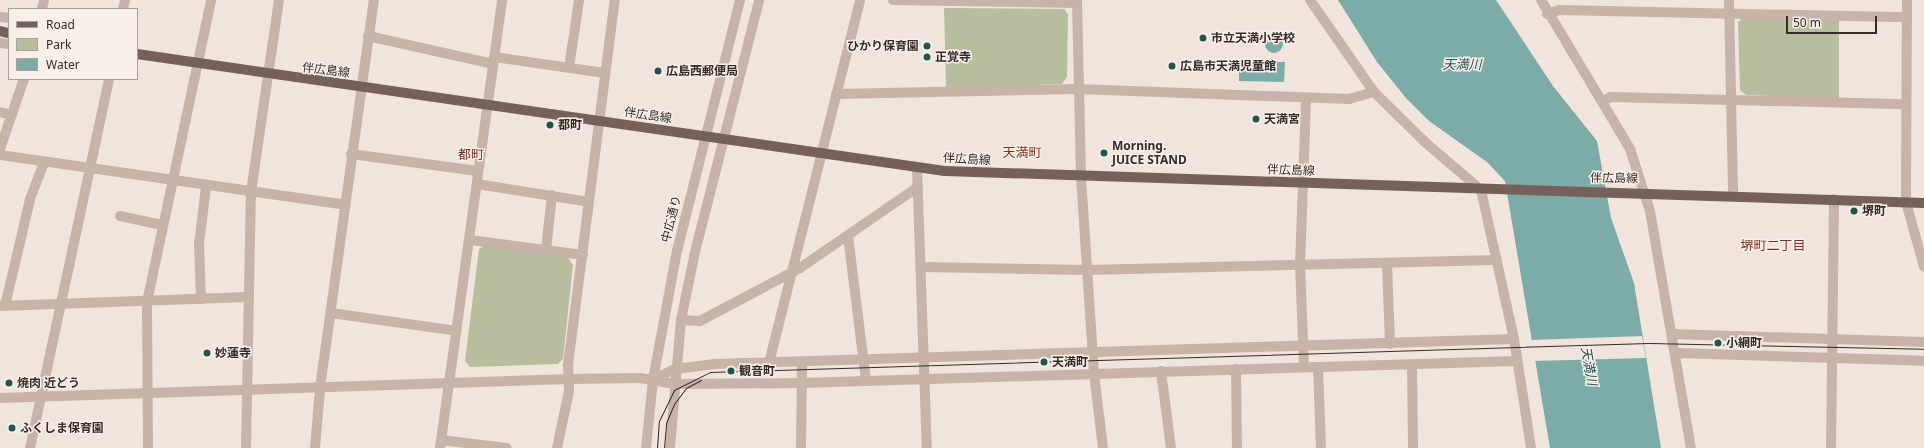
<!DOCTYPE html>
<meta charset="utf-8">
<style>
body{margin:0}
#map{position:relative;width:1924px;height:448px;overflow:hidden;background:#f0e4dc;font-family:"Noto Sans","Noto Sans JP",sans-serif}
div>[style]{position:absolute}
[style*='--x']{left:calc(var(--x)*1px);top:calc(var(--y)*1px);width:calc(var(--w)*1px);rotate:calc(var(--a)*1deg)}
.green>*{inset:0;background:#b7be9d}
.water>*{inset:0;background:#7caba8}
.round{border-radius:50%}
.pier>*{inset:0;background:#f0e4dc}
.minor>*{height:10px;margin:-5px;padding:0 5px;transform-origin:5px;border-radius:5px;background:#c7b3a8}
.major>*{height:10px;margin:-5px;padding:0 5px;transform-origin:5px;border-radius:5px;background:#76605a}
.tram>*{height:1px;margin:-0.5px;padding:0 0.5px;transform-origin:0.5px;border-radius:0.5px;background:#352b28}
.dots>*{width:11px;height:11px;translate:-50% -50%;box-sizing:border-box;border:2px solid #f8efe8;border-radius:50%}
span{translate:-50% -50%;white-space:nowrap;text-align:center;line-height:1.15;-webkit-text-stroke:3px #f8efe8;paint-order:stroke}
.poi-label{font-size:12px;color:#352b28;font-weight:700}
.left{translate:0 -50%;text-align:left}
.right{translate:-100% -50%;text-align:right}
.street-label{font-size:12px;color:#352b28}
.water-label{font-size:13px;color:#205451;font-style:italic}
.neighbourhood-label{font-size:13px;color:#7f3126}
.legend{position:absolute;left:8px;top:8px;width:130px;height:72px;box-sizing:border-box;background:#f8efe8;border:1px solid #aaa19b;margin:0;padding:5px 7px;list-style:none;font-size:12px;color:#352b28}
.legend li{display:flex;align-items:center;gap:8px;height:20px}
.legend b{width:20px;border:1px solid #aaa19b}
.scale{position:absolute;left:1786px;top:16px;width:91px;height:18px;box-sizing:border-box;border:2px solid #352b28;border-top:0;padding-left:5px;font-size:12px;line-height:14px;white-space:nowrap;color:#352b28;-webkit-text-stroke:3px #f8efe8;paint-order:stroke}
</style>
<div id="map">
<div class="green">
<div style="clip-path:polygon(944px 8px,1064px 9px,1068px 14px,1067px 77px,1062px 84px,946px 88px)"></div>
<div style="clip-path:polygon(1743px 18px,1839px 20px,1839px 99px,1746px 95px,1740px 90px,1738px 22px)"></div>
<div style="clip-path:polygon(484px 246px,568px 258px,573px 265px,563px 359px,558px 364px,470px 367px,465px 361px,479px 249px)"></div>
</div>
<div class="water">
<div style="clip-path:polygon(1338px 0,1496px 0,1553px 86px,1597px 141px,1611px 218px,1634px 283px,1661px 448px,1550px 448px,1505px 181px,1487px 162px,1429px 121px,1406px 98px,1377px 62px)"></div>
<div class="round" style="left:1265px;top:35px;width:18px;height:18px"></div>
<div style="clip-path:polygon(1239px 61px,1285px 62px,1284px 82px,1239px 81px)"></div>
</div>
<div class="pier">
<div style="clip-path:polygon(1642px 336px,1646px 358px,1534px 361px,1531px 340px)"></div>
</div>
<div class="minor">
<div style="--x:893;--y:0;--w:184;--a:0.9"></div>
<div style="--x:1077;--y:0;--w:177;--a:88.7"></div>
<div style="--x:1081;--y:177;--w:196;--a:86.2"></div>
<div style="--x:1094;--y:373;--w:76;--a:83.2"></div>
<div style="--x:1310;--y:0;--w:112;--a:55.2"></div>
<div style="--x:1374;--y:92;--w:73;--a:44.4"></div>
<div style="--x:1426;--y:143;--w:72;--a:40.5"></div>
<div style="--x:1481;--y:190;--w:153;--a:77.5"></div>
<div style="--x:1514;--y:339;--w:110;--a:81.1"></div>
<div style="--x:1541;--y:0;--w:174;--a:59.1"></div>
<div style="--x:1630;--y:149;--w:65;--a:72.1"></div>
<div style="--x:1650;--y:211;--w:241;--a:80.2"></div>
<div style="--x:1729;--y:0;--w:195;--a:88.8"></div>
<div style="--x:1907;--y:0;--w:202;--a:90.3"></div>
<div style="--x:1906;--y:202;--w:67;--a:74.5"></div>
<div style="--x:42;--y:9;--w:9;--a:-77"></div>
<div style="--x:123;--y:9;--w:9;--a:-77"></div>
<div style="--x:1547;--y:14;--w:13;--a:-18"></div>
<div style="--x:1559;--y:10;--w:348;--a:1.2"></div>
<div style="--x:0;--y:17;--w:9;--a:6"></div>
<div style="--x:368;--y:36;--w:128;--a:12.6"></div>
<div style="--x:0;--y:43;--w:9;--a:6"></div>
<div style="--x:494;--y:57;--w:112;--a:8.2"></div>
<div style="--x:569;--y:68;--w:69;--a:-81.6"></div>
<div style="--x:836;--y:94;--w:241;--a:-1.2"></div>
<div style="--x:1077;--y:89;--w:272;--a:2.1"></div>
<div style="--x:1349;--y:99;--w:26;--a:-16"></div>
<div style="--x:1602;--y:101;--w:10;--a:-24"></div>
<div style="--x:1611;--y:97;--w:294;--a:1.4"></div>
<div style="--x:0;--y:112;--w:12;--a:14"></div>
<div style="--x:0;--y:149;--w:74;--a:-71.1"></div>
<div style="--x:351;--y:154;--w:128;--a:7.6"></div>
<div style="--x:0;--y:155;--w:349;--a:8.2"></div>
<div style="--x:917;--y:168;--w:280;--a:88"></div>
<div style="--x:477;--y:184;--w:113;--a:9.1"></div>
<div style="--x:120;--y:216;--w:43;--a:12.1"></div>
<div style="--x:848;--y:236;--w:146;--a:82.9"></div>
<div style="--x:470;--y:240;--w:114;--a:7.6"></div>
<div style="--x:546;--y:250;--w:55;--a:-83.8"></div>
<div style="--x:1387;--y:263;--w:81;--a:87.9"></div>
<div style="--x:922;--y:267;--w:165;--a:1"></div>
<div style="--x:1087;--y:270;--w:410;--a:-1.4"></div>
<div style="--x:201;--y:299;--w:55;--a:-92.1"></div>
<div style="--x:199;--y:244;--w:57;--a:-83"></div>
<div style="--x:0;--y:306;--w:248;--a:-2.1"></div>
<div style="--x:5;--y:306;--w:110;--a:-76.8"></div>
<div style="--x:30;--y:199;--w:39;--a:-69"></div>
<div style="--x:331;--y:313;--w:127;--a:8.1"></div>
<div style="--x:681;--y:320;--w:19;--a:3"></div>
<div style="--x:700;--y:321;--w:113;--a:-27.9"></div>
<div style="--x:800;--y:268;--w:143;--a:-34.5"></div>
<div style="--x:1672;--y:334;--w:252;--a:1.8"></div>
<div style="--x:1676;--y:353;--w:248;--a:1.8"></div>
<div style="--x:769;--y:363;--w:374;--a:-75.9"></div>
<div style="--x:1412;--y:364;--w:84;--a:89.3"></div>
<div style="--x:1304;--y:367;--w:102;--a:-92.2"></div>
<div style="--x:1300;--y:265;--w:167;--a:-87.9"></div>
<div style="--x:1318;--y:367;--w:81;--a:87.9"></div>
<div style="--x:1236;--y:369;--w:79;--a:89.3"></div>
<div style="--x:1161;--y:371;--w:78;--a:82.6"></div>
<div style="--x:653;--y:380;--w:25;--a:-27"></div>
<div style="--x:675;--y:369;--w:39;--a:-7"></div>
<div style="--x:714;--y:364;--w:800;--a:-1.79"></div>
<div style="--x:0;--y:398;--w:569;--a:-1.91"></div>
<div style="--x:569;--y:379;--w:71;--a:-0.8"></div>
<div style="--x:640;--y:378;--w:35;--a:10"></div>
<div style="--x:674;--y:384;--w:128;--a:-0.4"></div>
<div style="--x:802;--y:383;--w:715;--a:-1.76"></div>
<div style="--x:441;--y:440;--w:66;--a:6.9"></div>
<div style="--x:30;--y:448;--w:377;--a:-77.9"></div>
<div style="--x:148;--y:448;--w:146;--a:-90.4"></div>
<div style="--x:147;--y:302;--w:309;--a:-78"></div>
<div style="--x:246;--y:448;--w:256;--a:-88.9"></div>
<div style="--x:251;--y:192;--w:194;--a:-81.7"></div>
<div style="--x:315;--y:448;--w:60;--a:-85.2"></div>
<div style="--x:320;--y:388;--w:392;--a:-82.1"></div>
<div style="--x:440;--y:448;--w:452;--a:-82.1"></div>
<div style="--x:557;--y:448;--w:58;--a:-78.1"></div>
<div style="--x:569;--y:391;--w:26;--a:-92"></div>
<div style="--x:568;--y:365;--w:368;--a:-82.7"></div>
<div style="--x:646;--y:448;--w:68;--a:-84.1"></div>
<div style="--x:653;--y:380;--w:131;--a:-79.5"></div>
<div style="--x:677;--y:251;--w:259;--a:-75.9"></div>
<div style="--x:670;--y:448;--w:128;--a:-85.1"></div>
<div style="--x:681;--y:320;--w:69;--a:-78.4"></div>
<div style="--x:695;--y:252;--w:260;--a:-75.7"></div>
<div style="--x:801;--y:448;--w:86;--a:-89.3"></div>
<div style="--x:1831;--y:448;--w:249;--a:-89.3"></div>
</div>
<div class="major">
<div style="--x:0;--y:31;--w:9;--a:13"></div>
<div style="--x:137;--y:54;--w:816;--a:8.24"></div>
<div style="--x:945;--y:171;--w:980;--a:1.87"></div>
</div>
<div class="tram">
<div style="--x:657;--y:448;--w:27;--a:-86"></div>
<div style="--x:659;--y:421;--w:34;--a:-64"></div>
<div style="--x:674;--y:390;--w:40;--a:-26.6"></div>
<div style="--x:710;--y:372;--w:939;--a:-1.77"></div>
<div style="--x:1649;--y:343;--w:275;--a:1.2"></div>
<div style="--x:664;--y:448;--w:25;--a:-85"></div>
<div style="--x:666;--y:423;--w:21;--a:-67"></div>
<div style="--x:674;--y:404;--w:20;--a:-53"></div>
<div style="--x:686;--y:388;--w:17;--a:-28"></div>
</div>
<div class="dots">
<div style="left:1203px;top:38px;background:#205451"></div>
<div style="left:927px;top:46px;background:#205451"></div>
<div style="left:927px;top:57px;background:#205451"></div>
<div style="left:1172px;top:66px;background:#205451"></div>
<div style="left:658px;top:71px;background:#205451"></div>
<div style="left:1256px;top:119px;background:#205451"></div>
<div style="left:550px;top:125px;background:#205451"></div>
<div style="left:1104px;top:153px;background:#205451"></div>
<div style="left:1854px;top:211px;background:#205451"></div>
<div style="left:1718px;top:343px;background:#205451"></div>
<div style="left:207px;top:353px;background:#205451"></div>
<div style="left:1044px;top:362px;background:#205451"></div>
<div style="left:731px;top:371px;background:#205451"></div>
<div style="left:9px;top:383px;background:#205451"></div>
<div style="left:12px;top:428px;background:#205451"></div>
</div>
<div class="poi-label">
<span class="left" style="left:1211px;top:38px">市立天満小学校</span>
<span class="right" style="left:919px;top:46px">ひかり保育園</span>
<span class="left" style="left:935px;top:57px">正覚寺</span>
<span class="left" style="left:1180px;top:66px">広島市天満児童館</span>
<span class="left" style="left:666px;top:71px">広島西郵便局</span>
<span class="left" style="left:1264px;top:119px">天満宮</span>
<span class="left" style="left:558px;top:125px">都町</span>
<span class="left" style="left:1112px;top:153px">Morning.<br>JUICE STAND</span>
<span class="left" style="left:1862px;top:211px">堺町</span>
<span class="left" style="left:1726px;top:343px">小網町</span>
<span class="left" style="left:215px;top:353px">妙蓮寺</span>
<span class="left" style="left:1052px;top:362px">天満町</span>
<span class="left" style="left:739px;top:371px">観音町</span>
<span class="left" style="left:17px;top:383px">焼肉 近どう</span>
<span class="left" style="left:20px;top:428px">ふくしま保育園</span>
</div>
<div class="street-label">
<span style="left:326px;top:70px;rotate:7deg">伴広島線</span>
<span style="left:648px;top:115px;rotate:8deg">伴広島線</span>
<span style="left:967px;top:159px;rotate:3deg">伴広島線</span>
<span style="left:1291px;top:170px;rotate:2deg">伴広島線</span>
<span style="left:1614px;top:178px;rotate:1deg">伴広島線</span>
<span style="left:671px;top:219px;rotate:-76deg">中広通り</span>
</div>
<div class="water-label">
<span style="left:1462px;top:64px">天満川</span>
<span style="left:1589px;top:366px;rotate:80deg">天満川</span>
</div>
<div class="neighbourhood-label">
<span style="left:1022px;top:152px">天満町</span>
<span style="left:471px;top:154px">都町</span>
<span style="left:1773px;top:245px">堺町二丁目</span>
</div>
<ul class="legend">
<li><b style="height:5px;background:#76605a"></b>Road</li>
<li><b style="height:11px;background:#b7be9d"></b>Park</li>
<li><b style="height:11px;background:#7caba8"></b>Water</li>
</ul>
<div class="scale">50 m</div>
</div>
